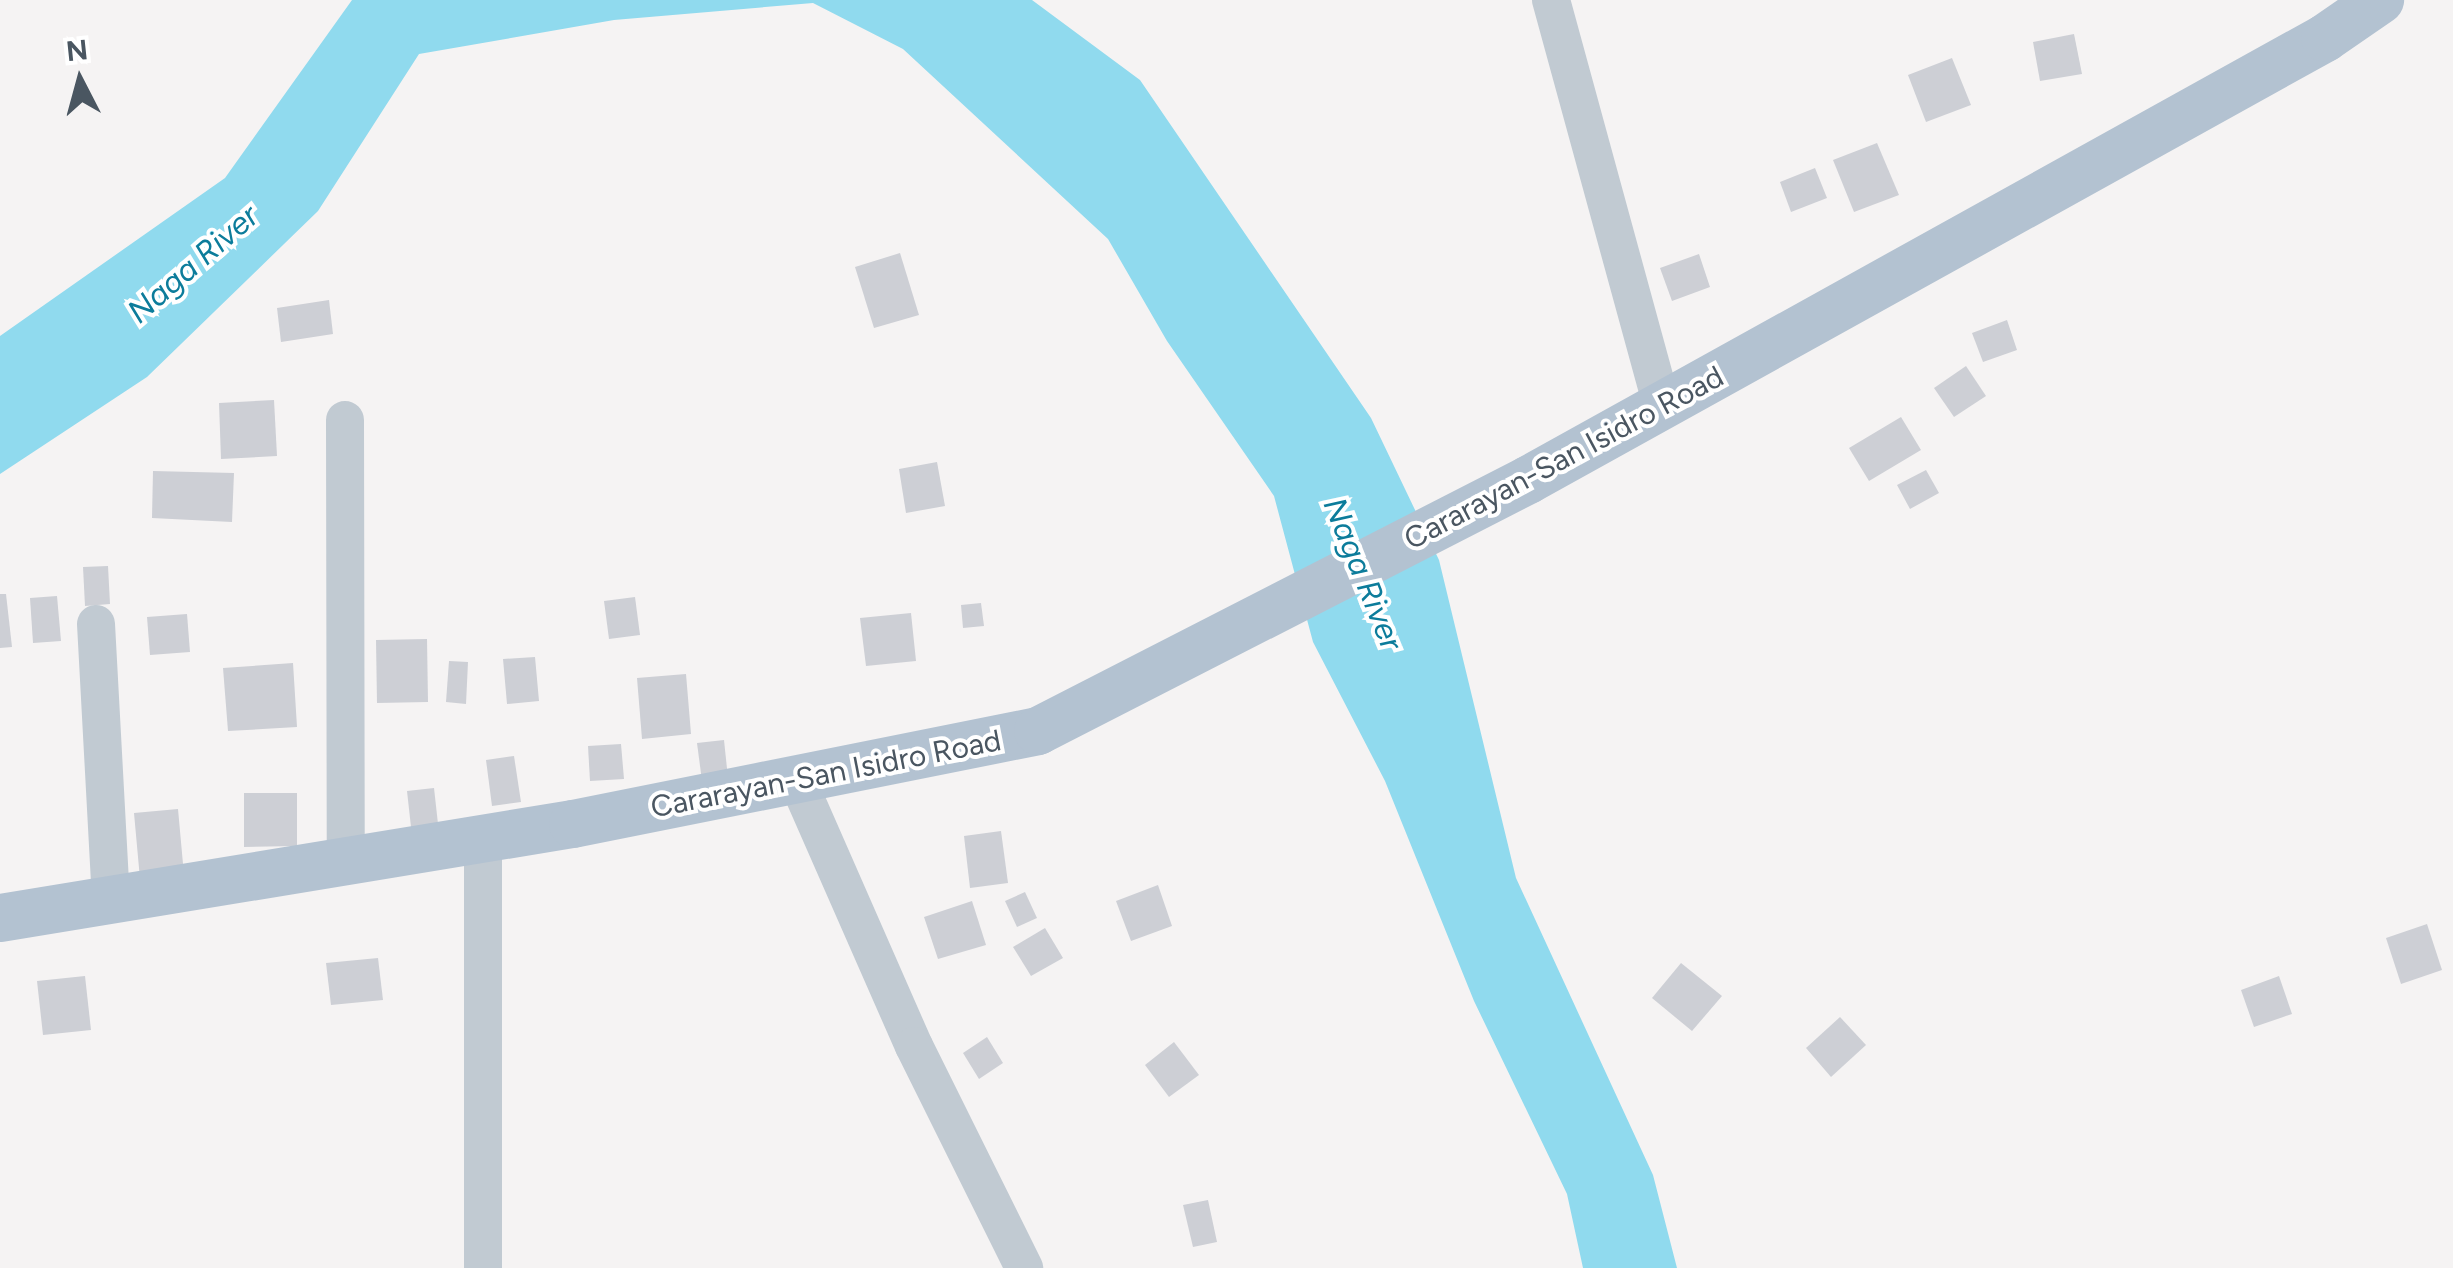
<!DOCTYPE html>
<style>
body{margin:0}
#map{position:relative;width:2453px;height:1268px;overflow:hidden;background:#f5f3f3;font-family:Figtree,sans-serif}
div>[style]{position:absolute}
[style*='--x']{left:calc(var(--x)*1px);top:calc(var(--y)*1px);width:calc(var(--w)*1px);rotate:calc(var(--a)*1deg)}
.water>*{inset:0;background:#90daee}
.building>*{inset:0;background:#cdcfd5}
.minor>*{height:38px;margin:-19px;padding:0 19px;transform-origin:19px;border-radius:19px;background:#c1cad2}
.major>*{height:48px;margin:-24px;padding:0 24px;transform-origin:24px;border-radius:24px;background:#b3c2d1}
span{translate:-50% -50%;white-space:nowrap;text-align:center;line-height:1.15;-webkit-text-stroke:8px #fff;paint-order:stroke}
.street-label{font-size:30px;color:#4a5661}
.water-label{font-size:32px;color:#0c7c9b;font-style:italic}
.north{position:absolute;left:30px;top:30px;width:100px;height:100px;-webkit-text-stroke:8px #fff;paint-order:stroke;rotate:354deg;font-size:28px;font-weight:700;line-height:40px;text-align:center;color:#4a5661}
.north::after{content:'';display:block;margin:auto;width:35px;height:45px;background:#4a5661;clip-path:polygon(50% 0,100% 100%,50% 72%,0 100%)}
</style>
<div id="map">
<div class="water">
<div style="clip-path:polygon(352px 0,1032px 0,1140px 80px,1371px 418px,1439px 560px,1516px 878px,1653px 1175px,1677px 1268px,1583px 1268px,1567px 1194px,1474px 1001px,1385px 781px,1313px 642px,1274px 496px,1167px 341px,1108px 239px,903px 49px,813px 3px,614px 20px,419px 54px,318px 211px,147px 377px,0 474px,0 336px,225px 178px)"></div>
</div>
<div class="building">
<div style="clip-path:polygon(2074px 34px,2082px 74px,2040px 81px,2033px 42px)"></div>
<div style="clip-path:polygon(1952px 58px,1971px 105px,1926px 122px,1908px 75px)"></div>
<div style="clip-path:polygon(1877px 143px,1899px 195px,1854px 212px,1833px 160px)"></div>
<div style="clip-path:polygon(1815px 168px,1827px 198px,1791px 212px,1780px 182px)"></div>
<div style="clip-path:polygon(900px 253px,919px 315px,874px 328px,855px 267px)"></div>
<div style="clip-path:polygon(1699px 254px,1710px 287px,1672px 301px,1660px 268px)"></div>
<div style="clip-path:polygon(329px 300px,333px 334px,281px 342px,277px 308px)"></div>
<div style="clip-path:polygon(2007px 320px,2017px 350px,1983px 362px,1972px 333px)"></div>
<div style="clip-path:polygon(1966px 366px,1986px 396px,1954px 417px,1934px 388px)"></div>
<div style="clip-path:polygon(274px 400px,277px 456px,221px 459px,219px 403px)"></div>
<div style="clip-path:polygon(1901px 417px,1921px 450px,1869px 481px,1849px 448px)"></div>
<div style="clip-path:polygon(937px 462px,945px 506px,906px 513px,899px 469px)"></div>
<div style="clip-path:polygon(1926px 470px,1939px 493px,1910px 509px,1897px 485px)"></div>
<div style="clip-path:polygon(153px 471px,234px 473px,232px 522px,152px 518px)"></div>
<div style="clip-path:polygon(108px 566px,110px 604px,85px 606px,83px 567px)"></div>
<div style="clip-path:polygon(0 594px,6px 594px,12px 647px,0 648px)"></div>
<div style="clip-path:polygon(57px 596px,61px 641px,33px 643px,30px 598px)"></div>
<div style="clip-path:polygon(635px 597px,640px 635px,609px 639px,604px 601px)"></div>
<div style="clip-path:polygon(981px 603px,984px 626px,963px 628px,961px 605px)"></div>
<div style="clip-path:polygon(911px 613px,916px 661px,866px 666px,860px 618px)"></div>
<div style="clip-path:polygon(187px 614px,190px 652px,150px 655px,147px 617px)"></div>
<div style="clip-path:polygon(427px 639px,428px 702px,377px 703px,376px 640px)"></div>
<div style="clip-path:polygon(535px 657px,539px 701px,507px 704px,503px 659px)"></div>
<div style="clip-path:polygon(449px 661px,468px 662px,466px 704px,446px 702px)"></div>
<div style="clip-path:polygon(293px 663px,297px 727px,228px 731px,223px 668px)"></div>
<div style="clip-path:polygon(686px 674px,691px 734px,642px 739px,637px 678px)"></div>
<div style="clip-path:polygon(724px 740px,728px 778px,702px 781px,697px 743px)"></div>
<div style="clip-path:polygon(621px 744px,624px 779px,590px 781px,588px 746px)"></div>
<div style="clip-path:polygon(514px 756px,521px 802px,492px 806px,486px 760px)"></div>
<div style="clip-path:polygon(434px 788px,438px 824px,411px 827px,407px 791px)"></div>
<div style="clip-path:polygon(244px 793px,297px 793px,297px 846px,244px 847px)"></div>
<div style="clip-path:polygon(178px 809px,184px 875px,140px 879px,134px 813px)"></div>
<div style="clip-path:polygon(1001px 831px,1008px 883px,970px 888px,964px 836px)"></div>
<div style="clip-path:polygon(1158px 885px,1172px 926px,1131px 941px,1116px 901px)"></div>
<div style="clip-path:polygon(1025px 892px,1037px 918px,1017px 927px,1005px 901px)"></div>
<div style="clip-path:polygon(972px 901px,986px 945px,938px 959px,924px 917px)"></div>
<div style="clip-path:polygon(2427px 924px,2442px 970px,2401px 984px,2386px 938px)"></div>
<div style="clip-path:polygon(1045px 928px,1063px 958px,1031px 976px,1013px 947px)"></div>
<div style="clip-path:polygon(378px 958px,383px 1000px,331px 1005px,326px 963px)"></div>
<div style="clip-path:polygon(1681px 963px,1722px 996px,1692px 1031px,1652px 998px)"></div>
<div style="clip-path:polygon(85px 976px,91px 1030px,43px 1035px,37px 981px)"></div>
<div style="clip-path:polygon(2279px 976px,2292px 1014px,2254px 1027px,2241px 990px)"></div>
<div style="clip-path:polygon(1840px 1017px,1866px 1045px,1831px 1077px,1806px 1048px)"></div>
<div style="clip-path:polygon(987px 1037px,1003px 1063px,979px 1079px,963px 1053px)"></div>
<div style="clip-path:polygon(1174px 1042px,1199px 1075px,1169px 1097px,1145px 1065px)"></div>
<div style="clip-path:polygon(1208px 1200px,1217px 1242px,1193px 1247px,1183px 1205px)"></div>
</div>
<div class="minor">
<div style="--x:1551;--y:0;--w:421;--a:74.7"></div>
<div style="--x:345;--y:420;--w:445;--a:89.9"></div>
<div style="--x:96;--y:624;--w:276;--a:86.9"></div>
<div style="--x:798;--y:782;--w:288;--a:66.3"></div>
<div style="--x:914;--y:1046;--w:248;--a:63.6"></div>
<div style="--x:483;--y:1268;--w:428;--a:-90"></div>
</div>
<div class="major">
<div style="--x:0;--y:918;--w:581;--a:-9.32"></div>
<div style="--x:573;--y:824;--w:474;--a:-11.3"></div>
<div style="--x:1038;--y:731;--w:551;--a:-27.12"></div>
<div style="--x:1528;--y:480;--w:911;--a:-29.01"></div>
<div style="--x:2325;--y:38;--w:67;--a:-34.6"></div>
</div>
<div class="street-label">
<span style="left:1564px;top:458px;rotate:-28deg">Cararayan-San Isidro Road</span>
<span style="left:826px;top:774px;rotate:-11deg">Cararayan-San Isidro Road</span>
</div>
<div class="water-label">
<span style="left:193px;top:264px;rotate:-41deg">Naga River</span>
<span style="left:1363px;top:574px;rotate:68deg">Naga River</span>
</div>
<div class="north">N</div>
</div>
